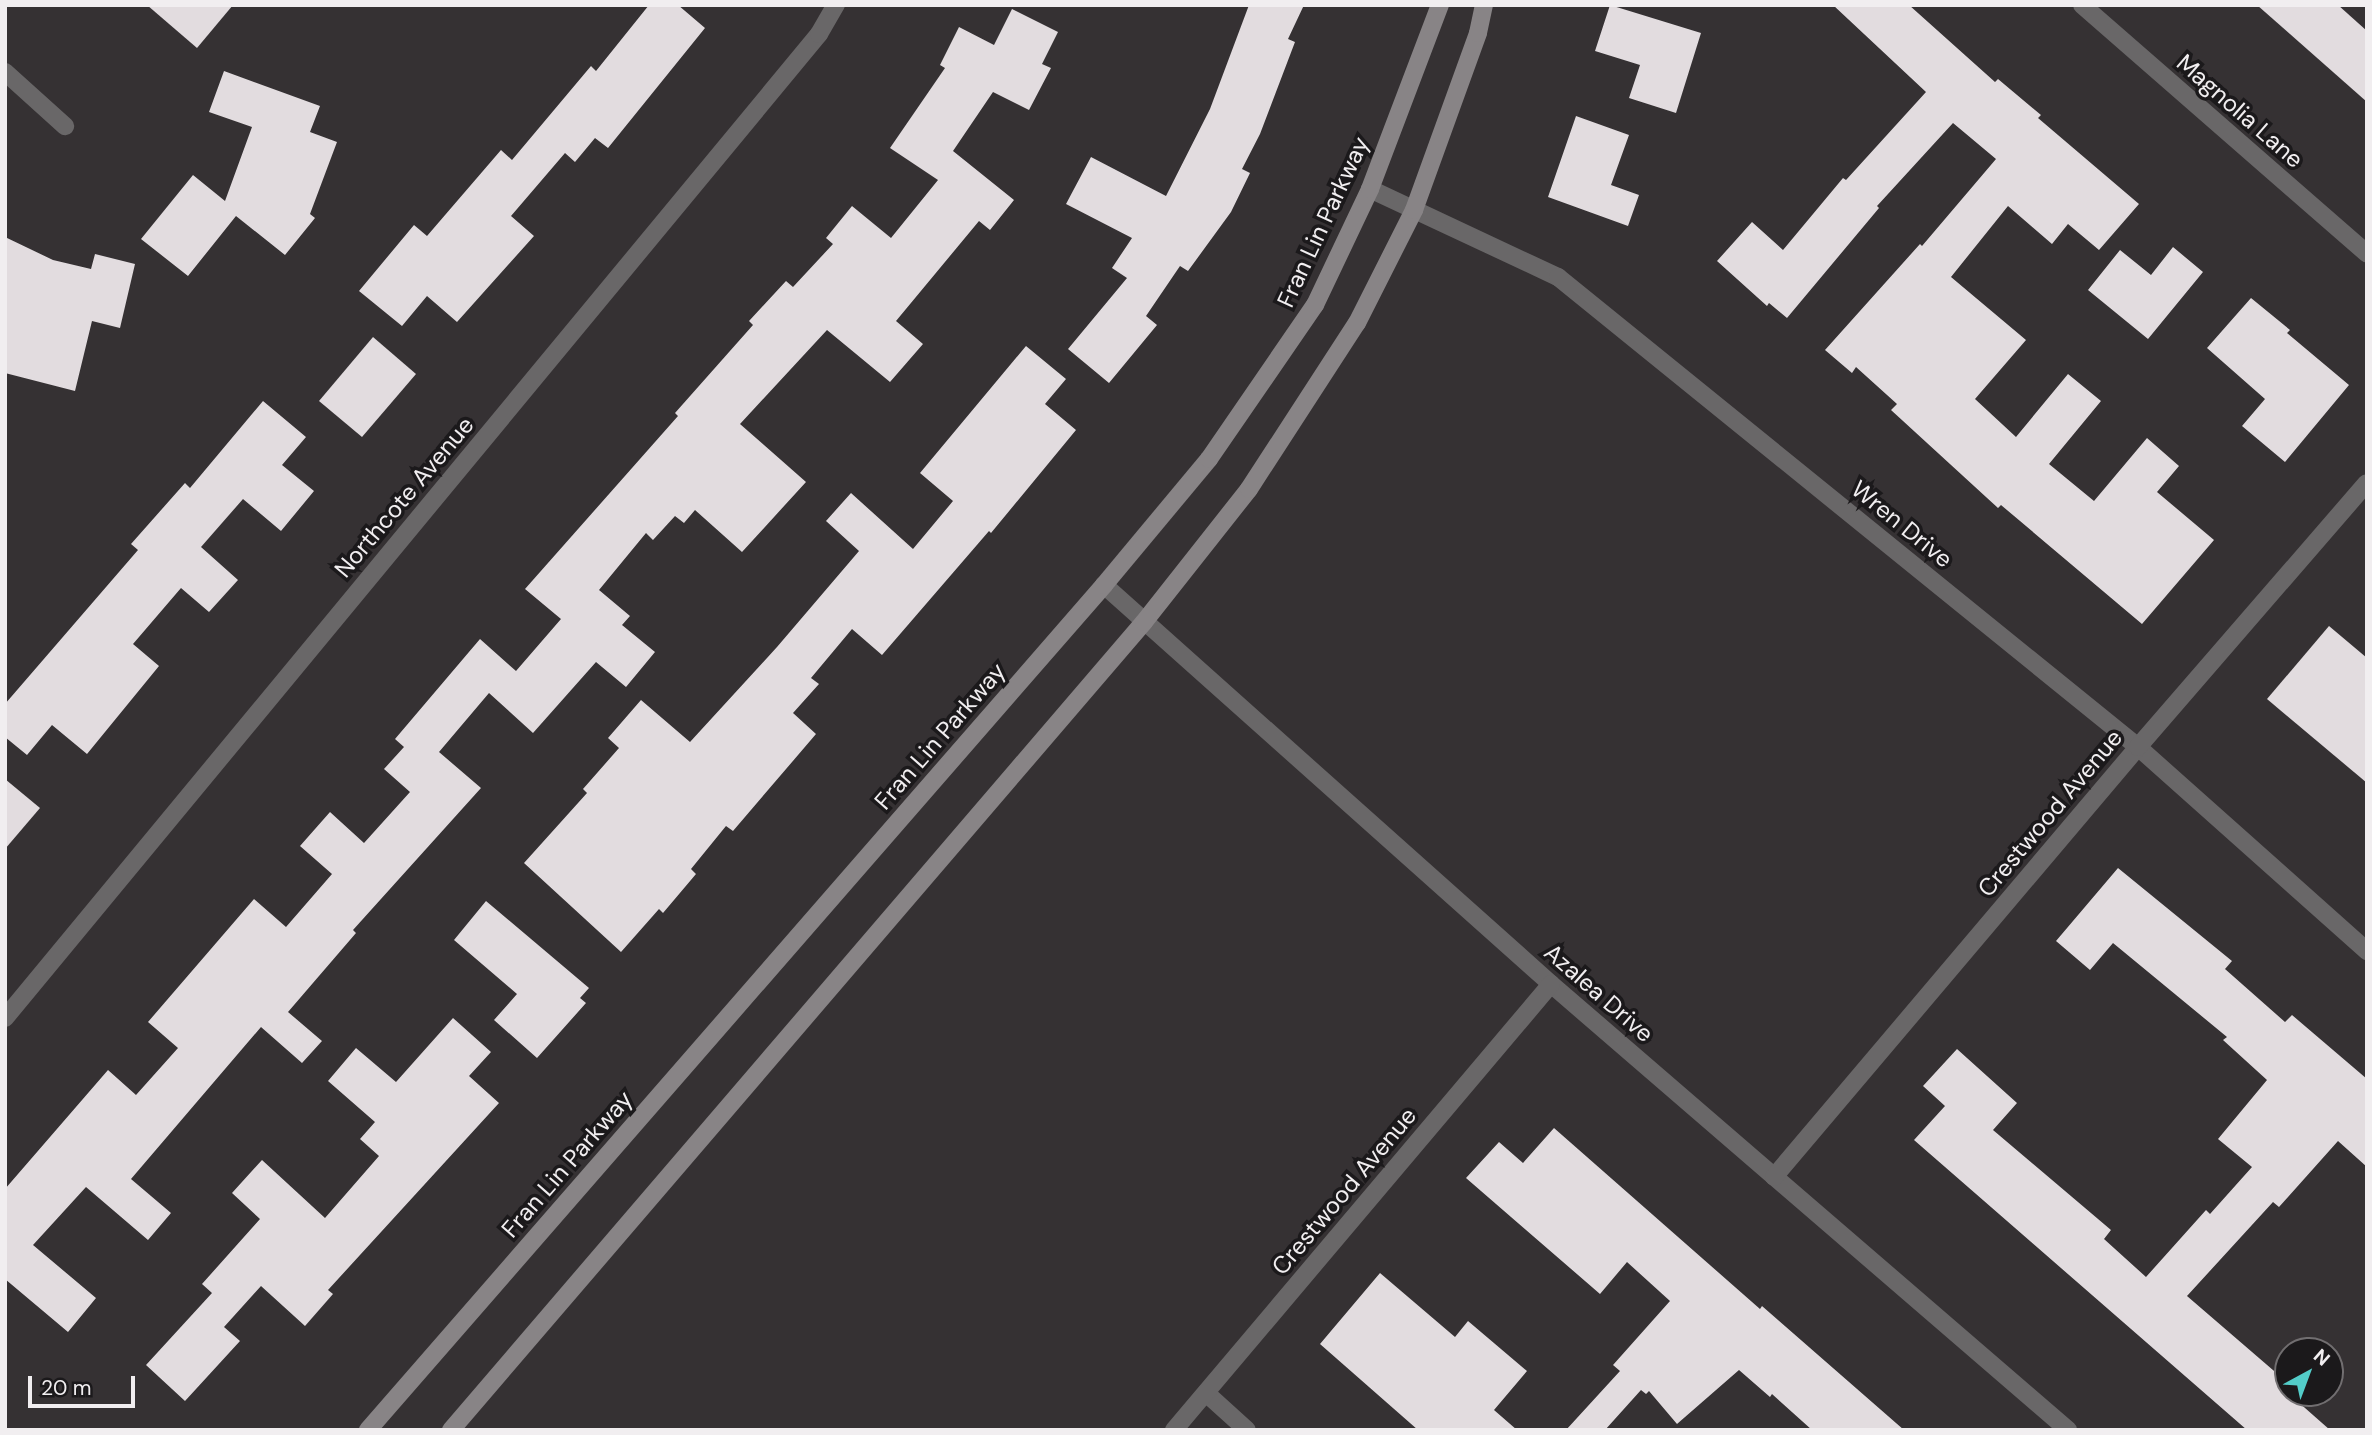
<!DOCTYPE html>
<style>
body{margin:0}
#map{position:relative;width:2372px;height:1435px;overflow:hidden;background:#353133;font-family:"DM Sans",sans-serif}
div>[style]{position:absolute}
[style*='--x']{left:calc(var(--x)*1px);top:calc(var(--y)*1px);width:calc(var(--w)*1px);rotate:calc(var(--a)*1deg)}
.building>*{inset:0;background:#e2dcdf}
.street>*{height:18px;margin:-9px;padding:0 9px;transform-origin:9px;border-radius:9px;background:#696768}
.secondary>*{height:18px;margin:-9px;padding:0 9px;transform-origin:9px;border-radius:9px;background:#888486}
span{translate:-50% -50%;white-space:nowrap;text-align:center;line-height:1.15;-webkit-text-stroke:7px #1b191b;paint-order:stroke}
.street-label{font-size:24px;color:#f1eef0}
.frame{position:absolute;inset:0;border:7px solid #f1eef0;pointer-events:none}
.north{position:absolute;left:2274px;top:1337px;width:70px;height:70px;box-sizing:border-box;background:#1b191b;border:2px solid #716e70;border-radius:50%;rotate:41deg;font-size:19px;font-weight:700;line-height:28px;text-align:center;color:#f1eef0}
.north::after{content:'';display:block;margin:auto;width:24px;height:32px;background:#53cdc9;clip-path:polygon(50% 0,100% 100%,50% 72%,0 100%)}
.scale{position:absolute;left:28px;top:1376px;width:107px;height:32px;box-sizing:border-box;border:4px solid #f1eef0;border-top:0;padding-left:9px;font-size:21px;line-height:24px;white-space:nowrap;color:#f1eef0;-webkit-text-stroke:5px #1b191b;paint-order:stroke}
</style>
<div id="map">
<div class="building">
<div style="clip-path:polygon(147px 5px,233px 5px,197px 48px)"></div>
<div style="clip-path:polygon(649px 5px,678px 5px,705px 28px,608px 148px,595px 138px,575px 162px,565px 153px,511px 216px,534px 236px,457px 322px,427px 296px,402px 326px,359px 291px,414px 225px,427px 236px,501px 150px,512px 160px,591px 66px,596px 71px)"></div>
<div style="clip-path:polygon(1249px 5px,1304px 5px,1288px 39px,1295px 42px,1260px 134px,1242px 169px,1250px 173px,1231px 212px,1188px 271px,1180px 266px,1146px 316px,1157px 325px,1109px 383px,1068px 349px,1127px 278px,1112px 268px,1132px 238px,1066px 204px,1091px 157px,1166px 196px,1210px 109px)"></div>
<div style="clip-path:polygon(1610px 5px,1701px 33px,1676px 113px,1629px 98px,1640px 65px,1595px 51px)"></div>
<div style="clip-path:polygon(1833px 5px,1909px 5px,1995px 82px,1998px 79px,2041px 115px,2038px 118px,2139px 204px,2099px 250px,2068px 224px,2052px 244px,2008px 206px,1951px 277px,2026px 340px,1975px 399px,2016px 437px,2068px 374px,2101px 401px,2049px 464px,2094px 501px,2147px 438px,2179px 466px,2157px 492px,2214px 540px,2142px 624px,2001px 505px,1998px 508px,1891px 410px,1897px 404px,1856px 367px,1852px 373px,1825px 350px,1920px 244px,1922px 246px,1996px 159px,1953px 123px,1877px 206px,1879px 208px,1787px 318px,1769px 303px,1767px 306px,1717px 261px,1752px 222px,1783px 250px,1843px 178px,1846px 180px,1926px 92px)"></div>
<div style="clip-path:polygon(2257px 5px,2338px 5px,2367px 31px,2367px 102px)"></div>
<div style="clip-path:polygon(1012px 9px,1058px 32px,1042px 64px,1051px 68px,1029px 110px,993px 92px,953px 151px,1014px 200px,990px 230px,979px 221px,896px 321px,923px 344px,890px 382px,827px 330px,740px 424px,806px 482px,742px 552px,695px 510px,684px 523px,675px 516px,653px 540px,646px 533px,599px 590px,630px 616px,622px 625px,655px 652px,626px 687px,596px 662px,533px 733px,489px 693px,439px 752px,481px 788px,353px 930px,356px 933px,288px 1012px,322px 1041px,302px 1063px,261px 1027px,131px 1179px,171px 1213px,148px 1240px,86px 1187px,33px 1245px,96px 1298px,68px 1332px,5px 1279px,5px 1189px,108px 1070px,136px 1095px,178px 1048px,148px 1022px,254px 899px,286px 927px,332px 874px,300px 846px,330px 812px,364px 843px,410px 792px,384px 769px,404px 747px,395px 739px,480px 639px,516px 671px,561px 619px,525px 589px,678px 416px,675px 413px,753px 325px,749px 321px,786px 281px,793px 287px,833px 244px,826px 238px,852px 206px,891px 238px,938px 180px,890px 148px,945px 68px,940px 65px,959px 27px,994px 45px)"></div>
<div style="clip-path:polygon(224px 71px,320px 106px,310px 132px,337px 142px,310px 214px,315px 218px,285px 255px,236px 216px,188px 276px,141px 239px,193px 175px,225px 201px,252px 127px,209px 112px)"></div>
<div style="clip-path:polygon(1576px 116px,1629px 135px,1611px 185px,1639px 195px,1628px 226px,1548px 197px)"></div>
<div style="clip-path:polygon(5px 237px,53px 260px,91px 269px,95px 254px,135px 264px,120px 328px,92px 321px,75px 391px,5px 373px)"></div>
<div style="clip-path:polygon(2173px 247px,2203px 272px,2148px 339px,2088px 290px,2120px 250px,2151px 275px)"></div>
<div style="clip-path:polygon(2251px 298px,2290px 330px,2287px 333px,2349px 385px,2285px 462px,2242px 426px,2265px 399px,2207px 348px)"></div>
<div style="clip-path:polygon(373px 337px,416px 374px,362px 437px,319px 401px)"></div>
<div style="clip-path:polygon(1026px 346px,1066px 379px,1045px 404px,1076px 430px,991px 533px,989px 531px,882px 655px,852px 629px,811px 678px,819px 684px,793px 713px,816px 734px,733px 831px,726px 826px,691px 869px,696px 874px,663px 913px,659px 909px,621px 952px,524px 863px,587px 793px,583px 789px,619px 748px,608px 738px,641px 700px,690px 742px,777px 647px,859px 551px,826px 521px,851px 493px,913px 549px,953px 501px,920px 473px)"></div>
<div style="clip-path:polygon(263px 401px,306px 437px,282px 465px,314px 491px,281px 531px,243px 499px,201px 547px,238px 580px,209px 612px,181px 588px,133px 644px,159px 666px,87px 754px,52px 725px,27px 755px,5px 737px,5px 704px,138px 550px,131px 544px,185px 483px,190px 488px)"></div>
<div style="clip-path:polygon(2329px 626px,2367px 658px,2367px 783px,2267px 699px)"></div>
<div style="clip-path:polygon(5px 779px,40px 808px,5px 849px)"></div>
<div style="clip-path:polygon(2118px 868px,2232px 961px,2225px 969px,2285px 1022px,2292px 1015px,2367px 1079px,2367px 1167px,2338px 1141px,2279px 1207px,2273px 1202px,2187px 1296px,2288px 1383px,2288px 1393px,2330px 1430px,2247px 1430px,1914px 1140px,1945px 1106px,1923px 1086px,1957px 1049px,2017px 1103px,1993px 1130px,2111px 1230px,2104px 1239px,2146px 1277px,2206px 1210px,2210px 1214px,2252px 1167px,2218px 1139px,2267px 1080px,2223px 1040px,2227px 1037px,2113px 943px,2090px 970px,2056px 941px)"></div>
<div style="clip-path:polygon(486px 901px,589px 988px,580px 998px,586px 1003px,537px 1058px,494px 1020px,517px 994px,454px 940px)"></div>
<div style="clip-path:polygon(453px 1018px,491px 1052px,469px 1076px,499px 1103px,328px 1290px,333px 1294px,305px 1326px,261px 1286px,224px 1327px,240px 1341px,185px 1401px,146px 1365px,212px 1293px,202px 1284px,260px 1219px,232px 1193px,262px 1160px,325px 1218px,379px 1156px,360px 1139px,375px 1122px,328px 1081px,356px 1048px,396px 1082px)"></div>
<div style="clip-path:polygon(1554px 1128px,1760px 1309px,1762px 1306px,1904px 1430px,1812px 1430px,1772px 1394px,1770px 1397px,1739px 1370px,1677px 1424px,1649px 1391px,1646px 1394px,1641px 1390px,1605px 1430px,1566px 1430px,1620px 1371px,1613px 1365px,1670px 1301px,1627px 1262px,1600px 1294px,1466px 1178px,1499px 1142px,1523px 1163px)"></div>
<div style="clip-path:polygon(1380px 1273px,1455px 1337px,1468px 1321px,1527px 1371px,1494px 1410px,1517px 1430px,1418px 1430px,1320px 1344px)"></div>
</div>
<div class="street">
<div style="--x:2082;--y:5;--w:378;--a:41.1"></div>
<div style="--x:5;--y:72;--w:81;--a:42"></div>
<div style="--x:1370;--y:189;--w:208;--a:25.1"></div>
<div style="--x:1558;--y:277;--w:747;--a:39.02"></div>
<div style="--x:2138;--y:747;--w:307;--a:41.7"></div>
<div style="--x:1104;--y:585;--w:599;--a:41.75"></div>
<div style="--x:1551;--y:984;--w:683;--a:40.78"></div>
<div style="--x:5;--y:1018;--w:1277;--a:-50.4"></div>
<div style="--x:819;--y:34;--w:34;--a:-60"></div>
<div style="--x:1774;--y:1177;--w:563;--a:-49.75"></div>
<div style="--x:2138;--y:747;--w:349;--a:-49.1"></div>
<div style="--x:1206;--y:1393;--w:55;--a:42.1"></div>
<div style="--x:1174;--y:1430;--w:584;--a:-49.79"></div>
</div>
<div class="secondary">
<div style="--x:368;--y:1430;--w:1121;--a:-48.94"></div>
<div style="--x:1104;--y:585;--w:164;--a:-50.2"></div>
<div style="--x:1209;--y:459;--w:187;--a:-55.5"></div>
<div style="--x:1315;--y:305;--w:128;--a:-64.6"></div>
<div style="--x:1370;--y:189;--w:197;--a:-69.2"></div>
<div style="--x:451;--y:1430;--w:1064;--a:-49.38"></div>
<div style="--x:1144;--y:622;--w:169;--a:-51.7"></div>
<div style="--x:1249;--y:489;--w:198;--a:-57"></div>
<div style="--x:1357;--y:323;--w:127;--a:-63.2"></div>
<div style="--x:1414;--y:210;--w:188;--a:-70.1"></div>
<div style="--x:1478;--y:33;--w:29;--a:-78"></div>
</div>
<div class="street-label">
<span style="left:2240px;top:111px;rotate:41deg">Magnolia Lane</span>
<span style="left:1323px;top:222px;rotate:-65deg">Fran Lin Parkway</span>
<span style="left:404px;top:497px;rotate:-50deg">Northcote Avenue</span>
<span style="left:1902px;top:524px;rotate:39deg">Wren Drive</span>
<span style="left:940px;top:736px;rotate:-49deg">Fran Lin Parkway</span>
<span style="left:2050px;top:813px;rotate:-50deg">Crestwood Avenue</span>
<span style="left:1599px;top:993px;rotate:41deg">Azalea Drive</span>
<span style="left:567px;top:1164px;rotate:-49deg">Fran Lin Parkway</span>
<span style="left:1344px;top:1191px;rotate:-50deg">Crestwood Avenue</span>
</div>
<div class="frame"></div>
<div class="north">N</div>
<div class="scale">20 m</div>
</div>
